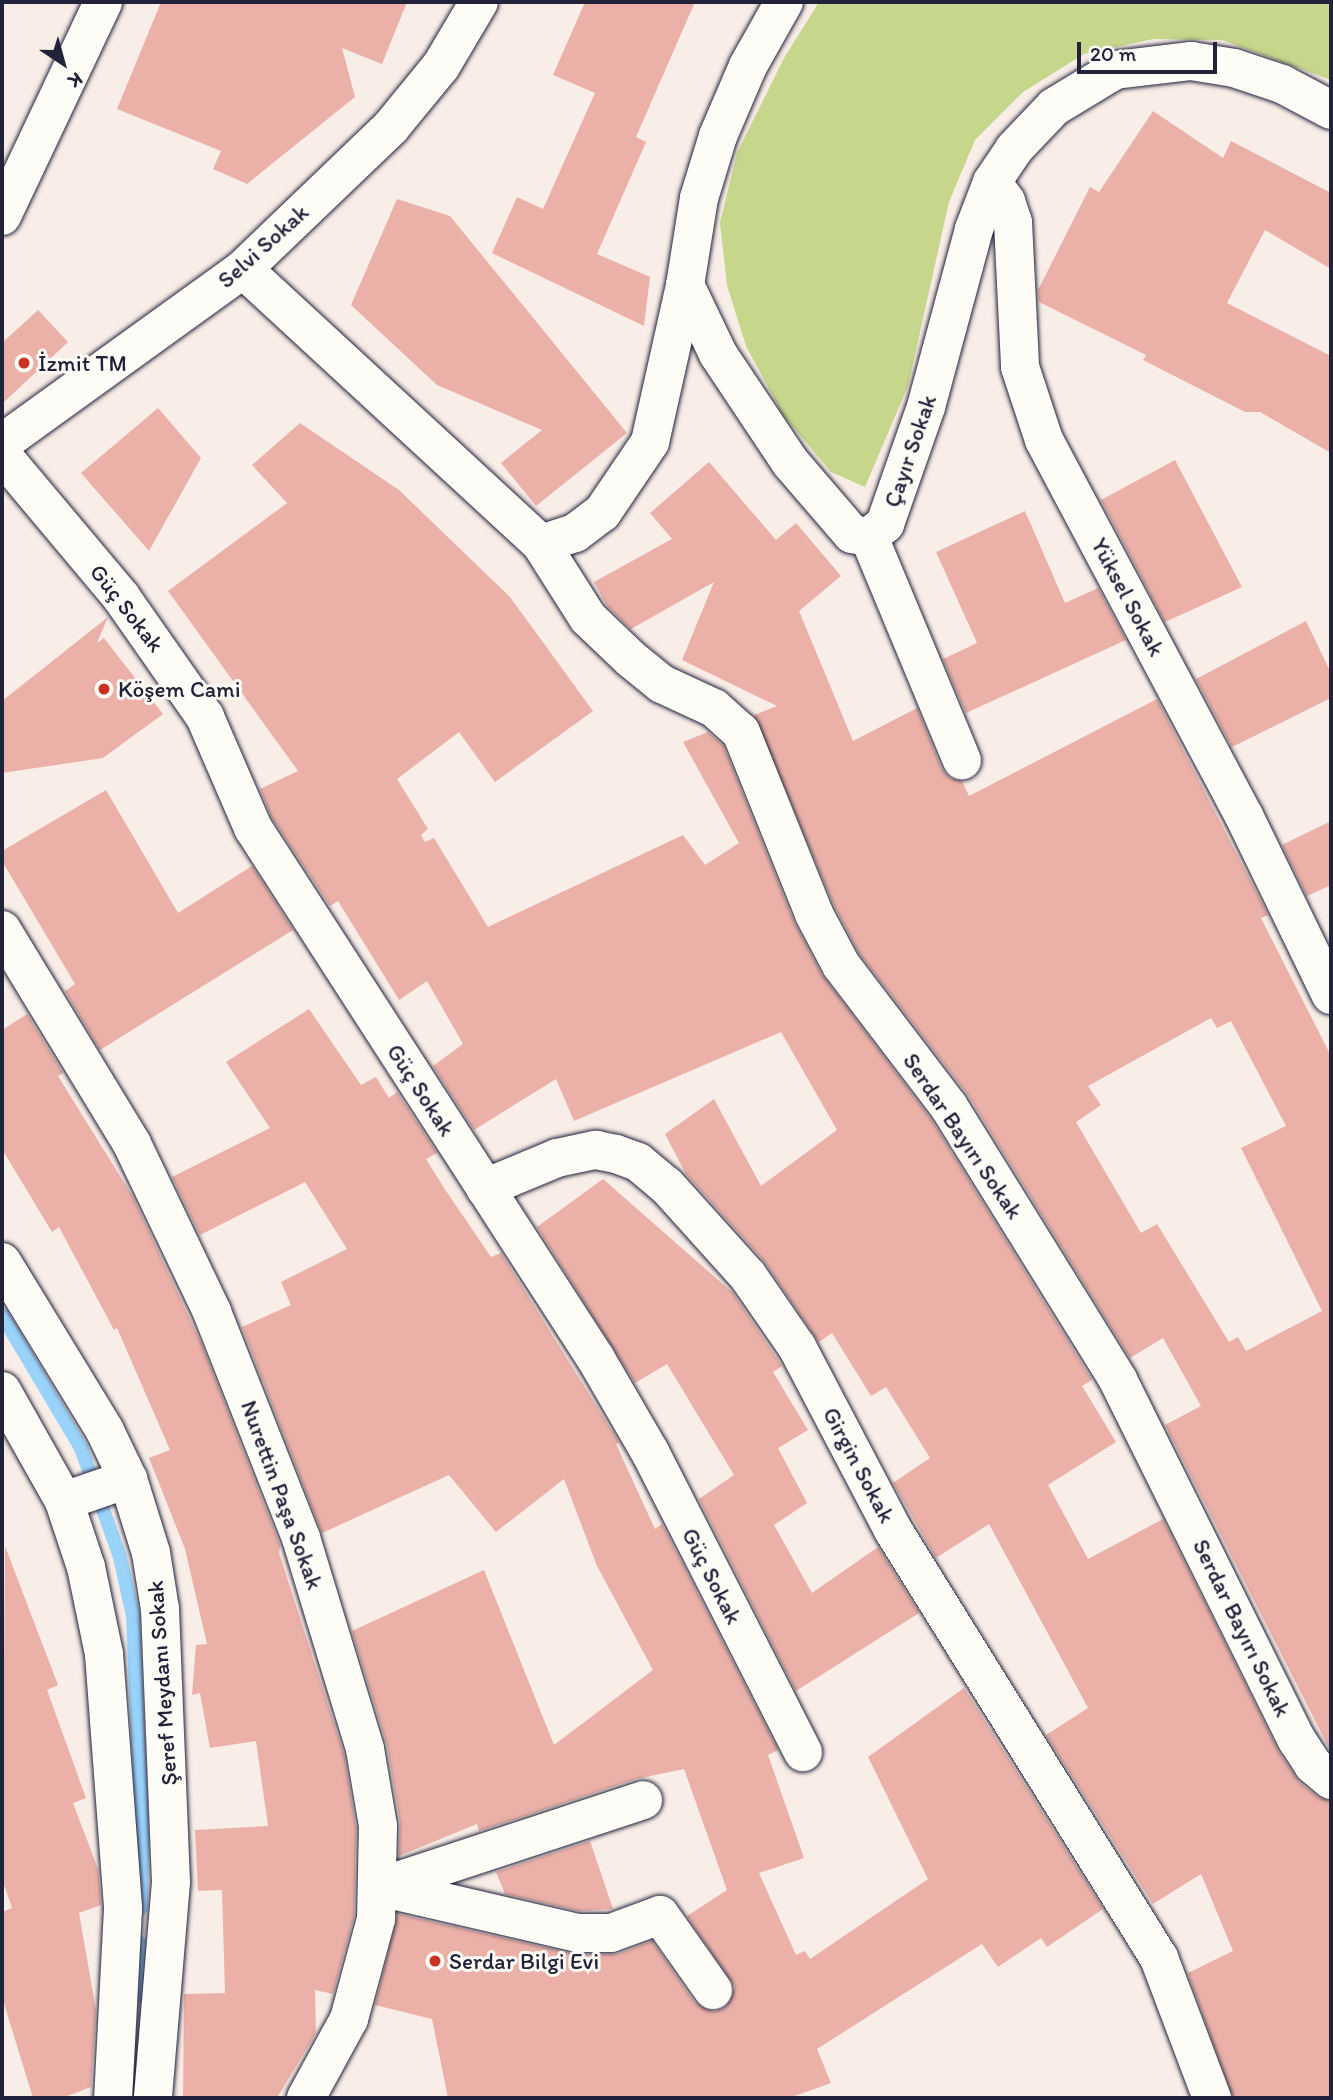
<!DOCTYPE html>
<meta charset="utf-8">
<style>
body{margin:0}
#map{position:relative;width:1333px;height:2100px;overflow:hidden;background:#f9ede7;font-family:Itim,sans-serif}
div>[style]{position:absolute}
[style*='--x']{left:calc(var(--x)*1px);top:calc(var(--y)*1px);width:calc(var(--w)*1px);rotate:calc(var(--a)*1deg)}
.green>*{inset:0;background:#c6d68a}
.stream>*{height:14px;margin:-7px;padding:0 7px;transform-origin:7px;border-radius:7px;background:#9ad3fa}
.building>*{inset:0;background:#ebb1a8}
.roads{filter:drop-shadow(0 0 2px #22223b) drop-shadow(0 0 2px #22223b)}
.minor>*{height:38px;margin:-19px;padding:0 19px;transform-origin:19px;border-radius:19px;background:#fdfcf7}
.highway>*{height:38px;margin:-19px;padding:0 19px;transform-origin:19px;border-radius:19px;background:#fdfcf7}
.dots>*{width:19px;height:19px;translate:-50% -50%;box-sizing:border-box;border:4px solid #fdfcf7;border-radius:50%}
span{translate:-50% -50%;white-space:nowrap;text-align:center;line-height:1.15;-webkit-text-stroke:6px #fdfcf7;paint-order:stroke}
.street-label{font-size:23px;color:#22223b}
.poi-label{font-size:23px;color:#22223b}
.left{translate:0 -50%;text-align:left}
.frame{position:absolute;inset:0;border:4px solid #22223b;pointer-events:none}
.north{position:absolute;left:28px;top:28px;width:70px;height:70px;-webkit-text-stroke:5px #fdfcf7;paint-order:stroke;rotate:144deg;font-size:19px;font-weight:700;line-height:28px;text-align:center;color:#22223b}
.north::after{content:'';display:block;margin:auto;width:24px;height:32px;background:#22223b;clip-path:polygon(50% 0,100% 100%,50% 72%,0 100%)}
.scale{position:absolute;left:1077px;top:42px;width:140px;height:32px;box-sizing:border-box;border:4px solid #22223b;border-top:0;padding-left:9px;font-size:21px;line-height:24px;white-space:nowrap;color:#22223b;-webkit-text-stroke:5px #fdfcf7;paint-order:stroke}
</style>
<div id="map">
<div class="green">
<div style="clip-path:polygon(819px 2px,1331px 2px,1331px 80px,1222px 40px,1153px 39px,1084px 54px,1023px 92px,975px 140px,949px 202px,908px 386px,865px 487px,831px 472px,783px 415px,746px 346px,727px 285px,720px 223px,737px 153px,784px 58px)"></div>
</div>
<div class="stream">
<div style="--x:2;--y:1315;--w:155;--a:59.3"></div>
<div style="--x:81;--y:1448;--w:116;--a:70.3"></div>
<div style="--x:120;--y:1557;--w:60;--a:77.6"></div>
<div style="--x:133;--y:1616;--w:218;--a:87.6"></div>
<div style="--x:142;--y:1834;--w:74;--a:90.8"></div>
<div style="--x:137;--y:1996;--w:53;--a:-86.8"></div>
</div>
<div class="building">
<div style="clip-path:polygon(161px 2px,407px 2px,382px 64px,342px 48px,355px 97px,247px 184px,213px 169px,221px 151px,117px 109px)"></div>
<div style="clip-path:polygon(585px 2px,695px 2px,636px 137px,646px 142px,597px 254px,650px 277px,644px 326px,492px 253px,517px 197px,543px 209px,595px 93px,553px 75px)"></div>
<div style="clip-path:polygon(1153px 111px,1223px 158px,1231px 141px,1331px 193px,1331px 269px,1265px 230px,1227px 303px,1331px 356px,1331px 453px,1260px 412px,1245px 412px,1143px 360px,1146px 355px,1039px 302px,1038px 290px,1090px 187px,1099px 192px)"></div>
<div style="clip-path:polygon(397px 199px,450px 216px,627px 433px,536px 506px,501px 463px,542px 430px,437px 385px,351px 305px)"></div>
<div style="clip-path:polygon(38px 310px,68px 342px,2px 404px,2px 343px)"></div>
<div style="clip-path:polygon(158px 408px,201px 458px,149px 551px,81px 473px)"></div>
<div style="clip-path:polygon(300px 423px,399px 490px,510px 597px,593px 711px,495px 782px,459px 732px,397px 779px,428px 829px,421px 835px,425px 842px,434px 838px,488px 927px,683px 835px,705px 865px,739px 843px,683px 742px,708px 732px,723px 745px,794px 922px,822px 975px,931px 1119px,1092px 1380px,1082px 1386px,1116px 1442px,1048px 1485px,1088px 1559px,1163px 1519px,1279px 1752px,1299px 1782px,1318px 1797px,1331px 1801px,1331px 2098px,1233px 2098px,1188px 1973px,1233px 1951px,1201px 1874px,1153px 1904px,1046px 1735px,1088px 1708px,989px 1524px,936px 1558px,893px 1483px,930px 1458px,886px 1387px,871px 1396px,832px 1333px,819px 1342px,764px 1261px,686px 1174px,665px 1134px,714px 1099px,761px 1186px,837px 1130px,781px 1032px,574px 1121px,556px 1079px,474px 1130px,433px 1066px,463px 1044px,427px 981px,399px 1000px,338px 901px,330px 906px,272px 818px,260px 789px,298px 771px,168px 591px,287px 503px,252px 465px)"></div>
<div style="clip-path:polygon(1175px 460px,1242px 587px,1165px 622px,1101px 500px)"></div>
<div style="clip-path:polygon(evenodd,709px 462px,776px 540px,796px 523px,841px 576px,799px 611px,853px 741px,917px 708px,942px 769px,949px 778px,962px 781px,969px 796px,1157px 699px,1268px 915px,1261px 918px,1331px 1056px,1331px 1752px,1165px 1425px,1201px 1406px,1163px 1338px,1130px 1358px,968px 1095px,859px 953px,834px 905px,754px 715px,777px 706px,682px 660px,714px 582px,631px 629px,607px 606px,594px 582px,672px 539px,650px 513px,709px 462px,1211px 1018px,1217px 1028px,1231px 1021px,1286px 1126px,1241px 1148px,1322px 1311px,1246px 1351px,1238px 1337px,1229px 1342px,1157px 1224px,1141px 1233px,1076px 1122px,1101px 1105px,1088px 1086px,1211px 1018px)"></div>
<div style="clip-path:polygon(1025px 511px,1065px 603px,1098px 588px,1126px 640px,966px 713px,943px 659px,977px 643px,936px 552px)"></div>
<div style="clip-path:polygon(108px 617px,97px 643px,104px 638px,163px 714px,103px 758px,2px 773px,2px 701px)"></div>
<div style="clip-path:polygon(1306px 621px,1331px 673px,1331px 698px,1232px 747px,1196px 679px)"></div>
<div style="clip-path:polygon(106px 790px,178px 913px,252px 866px,293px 930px,100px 1050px,65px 991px,75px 984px,2px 861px,2px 851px)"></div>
<div style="clip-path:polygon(1331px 821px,1331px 885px,1307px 896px,1282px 845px)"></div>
<div style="clip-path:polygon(309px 1009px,361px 1085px,376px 1077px,389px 1098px,397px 1092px,437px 1153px,426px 1159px,446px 1191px,491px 1257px,501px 1253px,619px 1442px,616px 1444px,655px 1529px,662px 1524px,778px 1750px,768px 1755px,804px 1858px,759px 1873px,796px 1955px,805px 1951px,810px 1959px,928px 1879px,868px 1757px,964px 1688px,1103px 1909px,1047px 1947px,1041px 1938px,998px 1967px,982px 1944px,817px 2049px,831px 2083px,789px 2098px,448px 2098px,432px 2019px,375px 2005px,398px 1914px,578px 1955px,618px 1954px,652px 1941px,695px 2003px,714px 2012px,726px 2007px,735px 1987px,687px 1916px,727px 1890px,684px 1769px,636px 1779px,479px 1831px,477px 1824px,399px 1856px,400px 1822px,387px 1745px,352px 1631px,484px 1570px,554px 1745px,653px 1670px,597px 1566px,564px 1479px,496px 1532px,449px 1475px,322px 1533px,242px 1327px,291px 1305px,281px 1282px,347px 1249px,305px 1182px,200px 1235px,172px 1177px,270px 1128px,226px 1062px)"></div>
<div style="clip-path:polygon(27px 1014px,63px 1073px,58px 1076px,133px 1197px,201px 1343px,280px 1545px,279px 1553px,344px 1754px,356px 1828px,354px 1916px,333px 1994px,315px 1990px,316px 2033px,277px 2098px,183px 2098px,184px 1994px,225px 1993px,222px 1890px,198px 1891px,195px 1830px,268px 1826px,256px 1741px,210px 1748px,200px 1693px,192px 1695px,196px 1645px,207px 1644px,185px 1549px,149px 1458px,170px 1450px,117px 1328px,114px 1330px,59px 1227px,52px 1232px,2px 1149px,2px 1030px)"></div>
<div style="clip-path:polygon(603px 1179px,733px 1293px,782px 1366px,773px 1372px,808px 1430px,778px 1448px,807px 1503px,774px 1525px,812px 1593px,878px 1547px,919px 1613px,796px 1691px,699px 1499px,734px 1475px,667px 1364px,635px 1383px,537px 1227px)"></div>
<div style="clip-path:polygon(5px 1546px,58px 1685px,47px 1690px,86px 1798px,73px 1803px,98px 1869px,101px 1905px,79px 1913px,96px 2010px,91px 2087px,62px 2098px,33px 2098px,2px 1997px,2px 1912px,12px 1908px,2px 1879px)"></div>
<div style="clip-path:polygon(590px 1841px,613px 1909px,580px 1911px,505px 1894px,496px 1872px)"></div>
</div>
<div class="roads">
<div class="minor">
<div style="--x:784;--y:2;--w:73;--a:119.4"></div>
<div style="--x:748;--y:66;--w:76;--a:113.2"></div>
<div style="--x:718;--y:136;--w:65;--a:107"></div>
<div style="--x:699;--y:198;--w:88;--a:99.1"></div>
<div style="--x:685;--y:285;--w:76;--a:64.4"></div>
<div style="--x:718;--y:354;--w:130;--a:56.3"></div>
<div style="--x:790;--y:462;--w:95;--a:49.3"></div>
<div style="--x:852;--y:534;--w:17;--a:10"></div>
<div style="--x:869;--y:537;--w:21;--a:-39"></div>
<div style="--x:885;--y:524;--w:124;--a:-70.7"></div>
<div style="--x:926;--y:407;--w:184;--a:-74.9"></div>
<div style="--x:974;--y:229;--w:50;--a:-69"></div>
<div style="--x:992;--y:182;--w:40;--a:-56"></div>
<div style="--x:1014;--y:149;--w:58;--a:-46.4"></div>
<div style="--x:1054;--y:107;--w:71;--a:-31.2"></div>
<div style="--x:1115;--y:70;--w:77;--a:-6.8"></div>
<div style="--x:1191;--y:61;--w:44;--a:9.2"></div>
<div style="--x:1234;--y:68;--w:51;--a:18.4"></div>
<div style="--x:1282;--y:84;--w:55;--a:28"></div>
<div style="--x:992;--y:182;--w:24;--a:54"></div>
<div style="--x:1006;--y:201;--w:22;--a:72"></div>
<div style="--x:1013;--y:222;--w:145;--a:87.2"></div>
<div style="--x:1020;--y:367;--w:77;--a:71.8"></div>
<div style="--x:1044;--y:440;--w:426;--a:62"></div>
<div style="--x:1244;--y:816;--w:199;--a:64.1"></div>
<div style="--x:243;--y:269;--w:405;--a:42.7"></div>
<div style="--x:541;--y:544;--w:36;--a:-18"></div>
<div style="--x:575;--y:533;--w:34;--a:-37"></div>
<div style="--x:602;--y:513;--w:86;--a:-55.9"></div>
<div style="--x:650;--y:442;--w:161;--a:-77.4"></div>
<div style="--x:2;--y:443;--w:297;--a:-35.8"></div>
<div style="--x:243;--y:269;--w:205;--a:-43.8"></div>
<div style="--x:391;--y:127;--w:79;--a:-50.7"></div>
<div style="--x:441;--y:66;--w:74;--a:-59.3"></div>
<div style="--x:2;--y:455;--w:185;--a:50"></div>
<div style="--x:121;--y:597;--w:146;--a:55"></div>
<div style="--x:205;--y:717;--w:121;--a:66.6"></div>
<div style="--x:253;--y:828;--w:632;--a:57.14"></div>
<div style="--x:596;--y:1359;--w:108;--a:59.9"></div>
<div style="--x:650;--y:1452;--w:337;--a:63"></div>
<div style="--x:869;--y:537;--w:242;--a:67.4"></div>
<div style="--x:541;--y:544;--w:88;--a:57.6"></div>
<div style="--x:588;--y:618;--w:59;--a:43.6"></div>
<div style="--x:631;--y:659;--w:40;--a:39"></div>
<div style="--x:662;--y:684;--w:57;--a:24.8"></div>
<div style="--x:714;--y:708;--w:36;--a:42"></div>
<div style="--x:741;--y:732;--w:196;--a:68.1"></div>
<div style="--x:814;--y:914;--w:58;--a:62.1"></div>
<div style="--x:841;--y:965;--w:178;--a:52.7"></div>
<div style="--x:949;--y:1107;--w:321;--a:58.2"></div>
<div style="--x:1118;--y:1380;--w:402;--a:63.6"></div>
<div style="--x:1297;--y:1740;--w:30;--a:57"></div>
<div style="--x:1313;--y:1765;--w:23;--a:40"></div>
<div style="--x:2;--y:930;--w:250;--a:58.7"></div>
<div style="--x:132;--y:1144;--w:186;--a:64.5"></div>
<div style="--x:212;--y:1312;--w:243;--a:68.5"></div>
<div style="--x:301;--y:1538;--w:220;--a:73.1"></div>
<div style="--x:365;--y:1749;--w:78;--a:80.4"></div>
<div style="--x:378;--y:1826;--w:93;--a:91.2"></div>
<div style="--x:376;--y:1919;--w:104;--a:105.1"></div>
<div style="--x:349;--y:2019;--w:90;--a:118.6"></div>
<div style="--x:485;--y:1188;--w:78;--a:-22.6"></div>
<div style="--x:557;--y:1158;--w:40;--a:-12"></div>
<div style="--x:596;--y:1150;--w:20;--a:11"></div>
<div style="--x:616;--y:1154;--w:23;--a:20"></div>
<div style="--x:638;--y:1162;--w:38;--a:40"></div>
<div style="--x:667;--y:1186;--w:121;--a:48"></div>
<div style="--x:748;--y:1276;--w:86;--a:55.4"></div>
<div style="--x:797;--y:1347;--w:207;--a:62.3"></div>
<div style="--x:893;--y:1530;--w:504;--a:58.14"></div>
<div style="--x:1159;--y:1958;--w:150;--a:69.3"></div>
<div style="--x:2;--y:1262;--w:198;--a:58.6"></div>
<div style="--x:105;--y:1431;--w:53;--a:64.4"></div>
<div style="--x:128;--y:1479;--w:77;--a:72.7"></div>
<div style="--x:151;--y:1553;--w:57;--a:80.9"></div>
<div style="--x:160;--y:1609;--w:273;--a:87.7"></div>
<div style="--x:171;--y:1882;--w:217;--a:94.8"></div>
<div style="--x:2;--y:1391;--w:126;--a:60.6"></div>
<div style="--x:64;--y:1501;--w:70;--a:71.6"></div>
<div style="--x:86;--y:1567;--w:89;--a:78.3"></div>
<div style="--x:104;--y:1654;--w:256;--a:85.7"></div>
<div style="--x:123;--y:1909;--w:189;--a:93"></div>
<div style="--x:64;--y:1501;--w:68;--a:-19"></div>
<div style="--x:379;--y:1887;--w:204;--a:13"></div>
<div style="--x:578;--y:1933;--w:33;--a:0"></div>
<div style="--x:611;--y:1933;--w:52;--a:-20.2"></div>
<div style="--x:660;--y:1915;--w:92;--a:54.8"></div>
<div style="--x:379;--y:1887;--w:278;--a:-18.2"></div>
</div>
<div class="highway">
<div style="--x:2;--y:216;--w:237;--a:-64.7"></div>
</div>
</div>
<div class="dots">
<div style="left:24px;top:363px;background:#c8321e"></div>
<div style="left:104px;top:689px;background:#c8321e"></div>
<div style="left:435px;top:1961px;background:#c8321e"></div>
</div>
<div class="street-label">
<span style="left:263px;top:246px;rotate:-42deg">Selvi Sokak</span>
<span style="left:910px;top:451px;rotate:-71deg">Çayır Sokak</span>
<span style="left:1128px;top:597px;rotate:62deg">Yüksel Sokak</span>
<span style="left:127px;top:608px;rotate:52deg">Güç Sokak</span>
<span style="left:421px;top:1090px;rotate:57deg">Güç Sokak</span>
<span style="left:963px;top:1136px;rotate:56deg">Serdar Bayırı Sokak</span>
<span style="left:859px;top:1465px;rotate:62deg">Girgin Sokak</span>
<span style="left:282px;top:1495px;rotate:70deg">Nurettin Paşa Sokak</span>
<span style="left:712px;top:1576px;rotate:63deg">Güç Sokak</span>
<span style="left:1242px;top:1628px;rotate:64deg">Serdar Bayırı Sokak</span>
<span style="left:162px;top:1683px;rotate:-94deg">Şeref Meydanı Sokak</span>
</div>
<div class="poi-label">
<span class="left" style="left:38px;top:363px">İzmit TM</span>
<span class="left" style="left:118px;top:689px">Köşem Cami</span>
<span class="left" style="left:449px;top:1961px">Serdar Bilgi Evi</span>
</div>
<div class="frame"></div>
<div class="north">K</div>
<div class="scale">20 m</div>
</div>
